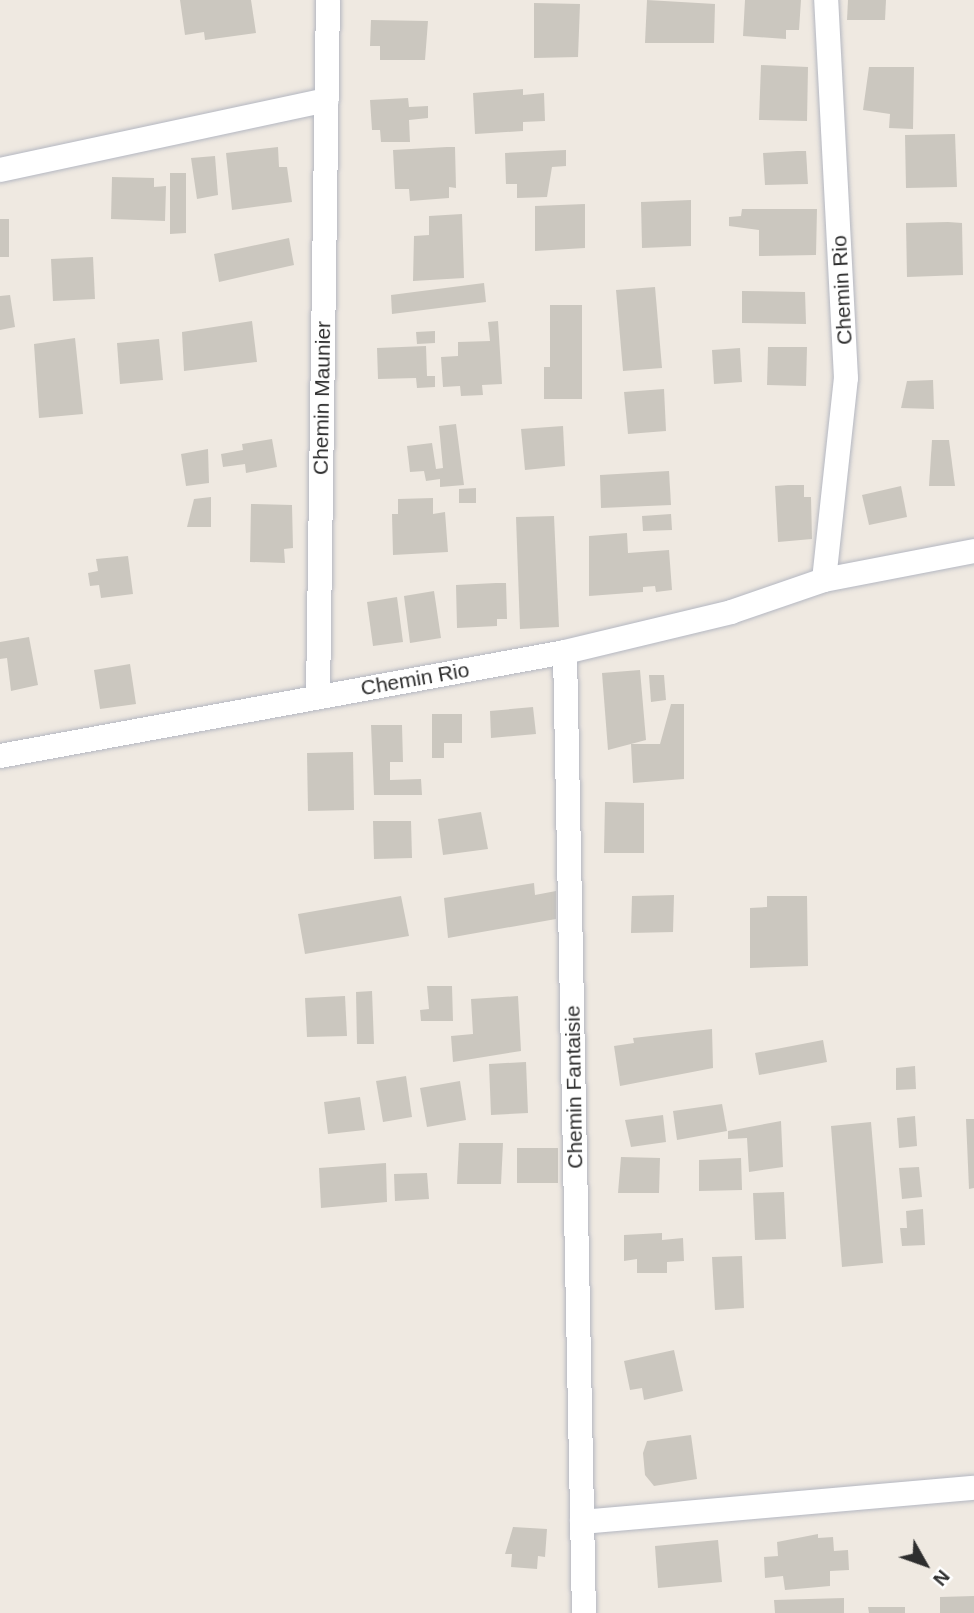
<!DOCTYPE html>
<style>
body{margin:0}
#map{position:relative;width:974px;height:1613px;overflow:hidden;background:#efe9e1;font-family:Arial,sans-serif}
div>[style]{position:absolute}
[style*='--x']{left:calc(var(--x)*1px);top:calc(var(--y)*1px);width:calc(var(--w)*1px);rotate:calc(var(--a)*1deg)}
.building>*{inset:0;background:#cbc7bf}
.roads{filter:drop-shadow(0 0 2px #b4b7c1) drop-shadow(0 0 2px #b4b7c1)}
.minor>*{height:24px;margin:-12px;padding:0 12px;transform-origin:12px;border-radius:12px;background:#fff}
span{translate:-50% -50%;white-space:nowrap;text-align:center;line-height:1.15;-webkit-text-stroke:5px #fff;paint-order:stroke}
.street-label{font-size:21px;color:#2e2e2e}
.north{position:absolute;left:890px;top:1529px;width:70px;height:70px;-webkit-text-stroke:5px #fff;paint-order:stroke;rotate:130deg;font-size:19px;font-weight:700;line-height:28px;text-align:center;color:#2e2e2e}
.north::after{content:'';display:block;margin:auto;width:24px;height:32px;background:#2e2e2e;clip-path:polygon(50% 0,100% 100%,50% 72%,0 100%)}
</style>
<div id="map">
<div class="building">
<div style="clip-path:polygon(180px 0,251px 0,256px 33px,205px 40px,204px 32px,185px 35px)"></div>
<div style="clip-path:polygon(647px 0,715px 4px,714px 43px,645px 43px)"></div>
<div style="clip-path:polygon(745px 0,801px 0,799px 30px,786px 30px,786px 39px,743px 36px)"></div>
<div style="clip-path:polygon(848px 0,886px 0,885px 20px,847px 20px)"></div>
<div style="clip-path:polygon(534px 3px,580px 4px,578px 57px,534px 58px)"></div>
<div style="clip-path:polygon(371px 20px,428px 21px,425px 60px,380px 60px,380px 46px,370px 46px)"></div>
<div style="clip-path:polygon(761px 65px,808px 67px,807px 121px,759px 120px)"></div>
<div style="clip-path:polygon(869px 67px,914px 67px,913px 129px,889px 128px,890px 114px,863px 110px)"></div>
<div style="clip-path:polygon(523px 89px,523px 95px,544px 93px,545px 121px,523px 122px,523px 131px,475px 134px,473px 93px)"></div>
<div style="clip-path:polygon(408px 98px,409px 107px,428px 106px,428px 118px,409px 120px,410px 142px,381px 142px,380px 130px,372px 130px,370px 100px)"></div>
<div style="clip-path:polygon(955px 134px,957px 187px,906px 188px,905px 135px)"></div>
<div style="clip-path:polygon(278px 147px,279px 167px,287px 167px,292px 202px,232px 210px,226px 153px)"></div>
<div style="clip-path:polygon(447px 147px,455px 147px,456px 188px,449px 187px,449px 198px,410px 201px,409px 189px,395px 189px,393px 150px)"></div>
<div style="clip-path:polygon(566px 150px,566px 166px,552px 167px,547px 197px,517px 198px,517px 184px,506px 184px,505px 153px)"></div>
<div style="clip-path:polygon(797px 151px,806px 151px,808px 184px,765px 185px,763px 153px)"></div>
<div style="clip-path:polygon(215px 156px,218px 195px,197px 199px,191px 158px)"></div>
<div style="clip-path:polygon(170px 173px,186px 173px,186px 233px,170px 234px)"></div>
<div style="clip-path:polygon(112px 177px,154px 178px,154px 187px,166px 186px,165px 221px,111px 219px)"></div>
<div style="clip-path:polygon(691px 200px,691px 246px,642px 248px,641px 202px)"></div>
<div style="clip-path:polygon(585px 204px,585px 248px,535px 251px,535px 206px)"></div>
<div style="clip-path:polygon(742px 209px,817px 209px,816px 255px,759px 256px,759px 230px,729px 226px,729px 217px,741px 216px)"></div>
<div style="clip-path:polygon(462px 214px,464px 278px,413px 281px,414px 236px,429px 235px,429px 216px)"></div>
<div style="clip-path:polygon(0 219px,9px 219px,9px 257px,0 257px)"></div>
<div style="clip-path:polygon(948px 222px,962px 223px,963px 275px,907px 277px,906px 223px)"></div>
<div style="clip-path:polygon(289px 238px,294px 265px,219px 282px,214px 254px)"></div>
<div style="clip-path:polygon(93px 257px,95px 299px,53px 301px,51px 259px)"></div>
<div style="clip-path:polygon(484px 283px,486px 302px,392px 314px,391px 295px)"></div>
<div style="clip-path:polygon(655px 287px,662px 368px,623px 371px,616px 290px)"></div>
<div style="clip-path:polygon(742px 291px,805px 292px,806px 324px,742px 323px)"></div>
<div style="clip-path:polygon(10px 295px,15px 327px,0 330px,0 296px)"></div>
<div style="clip-path:polygon(550px 305px,582px 305px,582px 399px,544px 399px,544px 367px,550px 367px)"></div>
<div style="clip-path:polygon(252px 321px,257px 362px,184px 371px,182px 332px)"></div>
<div style="clip-path:polygon(498px 321px,502px 384px,482px 385px,483px 395px,461px 396px,460px 386px,443px 387px,441px 357px,458px 356px,458px 342px,490px 341px,488px 322px)"></div>
<div style="clip-path:polygon(435px 331px,435px 343px,417px 344px,416px 332px)"></div>
<div style="clip-path:polygon(75px 338px,83px 414px,39px 418px,34px 344px)"></div>
<div style="clip-path:polygon(159px 339px,163px 380px,120px 384px,117px 343px)"></div>
<div style="clip-path:polygon(426px 346px,427px 376px,435px 376px,435px 387px,417px 388px,416px 378px,378px 379px,377px 348px)"></div>
<div style="clip-path:polygon(768px 347px,807px 347px,806px 386px,767px 385px)"></div>
<div style="clip-path:polygon(740px 348px,742px 382px,714px 384px,712px 350px)"></div>
<div style="clip-path:polygon(933px 380px,934px 409px,901px 408px,907px 381px)"></div>
<div style="clip-path:polygon(664px 389px,666px 431px,628px 434px,624px 392px)"></div>
<div style="clip-path:polygon(456px 424px,464px 485px,440px 487px,440px 479px,426px 481px,424px 471px,410px 472px,407px 446px,432px 443px,436px 469px,443px 468px,439px 426px)"></div>
<div style="clip-path:polygon(563px 426px,565px 466px,525px 470px,521px 429px)"></div>
<div style="clip-path:polygon(272px 439px,277px 467px,246px 473px,245px 464px,223px 467px,221px 454px,243px 450px,242px 444px)"></div>
<div style="clip-path:polygon(932px 440px,949px 440px,955px 486px,929px 486px)"></div>
<div style="clip-path:polygon(208px 449px,209px 483px,186px 486px,181px 454px)"></div>
<div style="clip-path:polygon(669px 471px,671px 505px,601px 508px,600px 475px)"></div>
<div style="clip-path:polygon(788px 485px,804px 485px,804px 497px,811px 497px,812px 539px,778px 542px,775px 486px)"></div>
<div style="clip-path:polygon(901px 486px,907px 517px,869px 525px,862px 495px)"></div>
<div style="clip-path:polygon(476px 488px,476px 503px,459px 503px,459px 489px)"></div>
<div style="clip-path:polygon(211px 497px,211px 527px,187px 527px,194px 499px)"></div>
<div style="clip-path:polygon(433px 498px,433px 514px,445px 512px,448px 552px,393px 555px,392px 514px,398px 514px,398px 499px)"></div>
<div style="clip-path:polygon(251px 504px,292px 505px,293px 548px,284px 549px,285px 563px,250px 562px)"></div>
<div style="clip-path:polygon(671px 514px,672px 530px,643px 531px,642px 516px)"></div>
<div style="clip-path:polygon(554px 516px,559px 627px,520px 629px,516px 517px)"></div>
<div style="clip-path:polygon(627px 533px,628px 553px,669px 550px,672px 590px,656px 592px,655px 586px,643px 587px,643px 592px,589px 596px,589px 536px)"></div>
<div style="clip-path:polygon(128px 556px,133px 594px,101px 598px,99px 585px,90px 586px,88px 573px,98px 571px,96px 559px)"></div>
<div style="clip-path:polygon(496px 583px,506px 583px,507px 619px,497px 619px,497px 626px,457px 628px,456px 585px)"></div>
<div style="clip-path:polygon(434px 591px,441px 638px,410px 643px,404px 596px)"></div>
<div style="clip-path:polygon(397px 597px,403px 642px,373px 646px,367px 602px)"></div>
<div style="clip-path:polygon(29px 637px,38px 685px,11px 691px,7px 658px,0 659px,0 642px)"></div>
<div style="clip-path:polygon(130px 664px,136px 704px,100px 709px,94px 670px)"></div>
<div style="clip-path:polygon(640px 670px,646px 740px,608px 750px,602px 673px)"></div>
<div style="clip-path:polygon(649px 675px,664px 675px,666px 700px,651px 702px)"></div>
<div style="clip-path:polygon(671px 704px,684px 704px,684px 779px,633px 783px,631px 744px,660px 744px)"></div>
<div style="clip-path:polygon(533px 707px,536px 734px,491px 738px,490px 711px)"></div>
<div style="clip-path:polygon(432px 714px,462px 714px,462px 743px,444px 743px,444px 758px,432px 758px)"></div>
<div style="clip-path:polygon(371px 725px,402px 725px,403px 762px,390px 762px,390px 780px,421px 779px,422px 795px,374px 795px)"></div>
<div style="clip-path:polygon(353px 752px,354px 810px,308px 811px,307px 753px)"></div>
<div style="clip-path:polygon(605px 802px,644px 803px,644px 853px,604px 853px)"></div>
<div style="clip-path:polygon(481px 812px,488px 849px,443px 855px,438px 819px)"></div>
<div style="clip-path:polygon(373px 821px,411px 821px,412px 858px,374px 859px)"></div>
<div style="clip-path:polygon(534px 883px,535px 895px,556px 891px,556px 919px,448px 938px,444px 898px)"></div>
<div style="clip-path:polygon(674px 895px,673px 932px,631px 933px,632px 896px)"></div>
<div style="clip-path:polygon(401px 896px,409px 936px,305px 954px,298px 914px)"></div>
<div style="clip-path:polygon(767px 896px,807px 896px,808px 966px,750px 968px,750px 908px,767px 907px)"></div>
<div style="clip-path:polygon(427px 986px,452px 986px,453px 1021px,421px 1021px,420px 1010px,429px 1009px)"></div>
<div style="clip-path:polygon(372px 991px,374px 1044px,357px 1044px,356px 992px)"></div>
<div style="clip-path:polygon(345px 996px,347px 1036px,307px 1037px,305px 998px)"></div>
<div style="clip-path:polygon(518px 996px,521px 1051px,453px 1062px,451px 1036px,473px 1034px,471px 999px)"></div>
<div style="clip-path:polygon(712px 1029px,713px 1068px,620px 1086px,614px 1046px,634px 1043px,633px 1038px)"></div>
<div style="clip-path:polygon(823px 1040px,827px 1062px,759px 1075px,755px 1053px)"></div>
<div style="clip-path:polygon(526px 1062px,528px 1113px,491px 1115px,489px 1064px)"></div>
<div style="clip-path:polygon(915px 1066px,916px 1089px,896px 1090px,896px 1068px)"></div>
<div style="clip-path:polygon(406px 1076px,412px 1117px,383px 1122px,376px 1081px)"></div>
<div style="clip-path:polygon(460px 1081px,466px 1120px,427px 1127px,420px 1088px)"></div>
<div style="clip-path:polygon(360px 1097px,365px 1130px,328px 1134px,324px 1102px)"></div>
<div style="clip-path:polygon(722px 1104px,727px 1131px,677px 1140px,673px 1111px)"></div>
<div style="clip-path:polygon(663px 1115px,666px 1142px,631px 1147px,625px 1120px)"></div>
<div style="clip-path:polygon(915px 1116px,917px 1146px,899px 1148px,897px 1118px)"></div>
<div style="clip-path:polygon(966px 1119px,974px 1119px,974px 1188px,969px 1189px)"></div>
<div style="clip-path:polygon(781px 1121px,783px 1167px,749px 1172px,747px 1138px,728px 1139px,728px 1131px)"></div>
<div style="clip-path:polygon(871px 1122px,883px 1263px,842px 1267px,831px 1126px)"></div>
<div style="clip-path:polygon(459px 1143px,503px 1143px,501px 1184px,457px 1184px)"></div>
<div style="clip-path:polygon(517px 1148px,558px 1148px,558px 1183px,517px 1183px)"></div>
<div style="clip-path:polygon(621px 1157px,660px 1158px,659px 1193px,618px 1193px)"></div>
<div style="clip-path:polygon(741px 1158px,742px 1190px,699px 1191px,699px 1160px)"></div>
<div style="clip-path:polygon(386px 1163px,387px 1202px,321px 1208px,319px 1168px)"></div>
<div style="clip-path:polygon(919px 1167px,922px 1197px,902px 1199px,899px 1168px)"></div>
<div style="clip-path:polygon(427px 1173px,429px 1199px,395px 1201px,394px 1174px)"></div>
<div style="clip-path:polygon(784px 1192px,786px 1239px,755px 1240px,753px 1193px)"></div>
<div style="clip-path:polygon(923px 1209px,925px 1245px,902px 1246px,900px 1228px,907px 1228px,906px 1211px)"></div>
<div style="clip-path:polygon(662px 1233px,662px 1240px,683px 1238px,684px 1261px,667px 1262px,667px 1273px,637px 1273px,637px 1259px,624px 1261px,624px 1235px)"></div>
<div style="clip-path:polygon(742px 1256px,744px 1308px,715px 1310px,712px 1257px)"></div>
<div style="clip-path:polygon(674px 1350px,683px 1391px,644px 1400px,642px 1388px,630px 1390px,624px 1361px)"></div>
<div style="clip-path:polygon(691px 1435px,697px 1479px,654px 1486px,645px 1475px,643px 1453px,647px 1441px)"></div>
<div style="clip-path:polygon(513px 1527px,547px 1529px,545px 1557px,538px 1556px,537px 1569px,511px 1567px,512px 1554px,505px 1554px)"></div>
<div style="clip-path:polygon(818px 1534px,818px 1538px,833px 1537px,834px 1551px,848px 1550px,849px 1570px,830px 1571px,830px 1586px,785px 1590px,783px 1576px,765px 1578px,764px 1557px,778px 1556px,777px 1542px)"></div>
<div style="clip-path:polygon(718px 1540px,722px 1582px,658px 1588px,655px 1546px)"></div>
<div style="clip-path:polygon(974px 1596px,974px 1613px,940px 1613px,940px 1597px)"></div>
<div style="clip-path:polygon(844px 1598px,844px 1613px,775px 1613px,774px 1600px)"></div>
<div style="clip-path:polygon(868px 1607px,905px 1607px,905px 1613px,869px 1613px)"></div>
</div>
<div class="roads">
<div class="minor">
<div style="--x:0;--y:170;--w:334;--a:-12.1"></div>
<div style="--x:824;--y:580;--w:203;--a:-83.8"></div>
<div style="--x:846;--y:378;--w:379;--a:-93"></div>
<div style="--x:565;--y:652;--w:961;--a:88.87"></div>
<div style="--x:318;--y:696;--w:696;--a:-89.18"></div>
<div style="--x:0;--y:756;--w:574;--a:-10.43"></div>
<div style="--x:565;--y:652;--w:171;--a:-13.5"></div>
<div style="--x:731;--y:612;--w:98;--a:-19"></div>
<div style="--x:824;--y:580;--w:153;--a:-10.9"></div>
<div style="--x:582;--y:1522;--w:393;--a:-5"></div>
</div>
</div>
<div class="street-label">
<span style="left:842px;top:290px;rotate:-93deg">Chemin Rio</span>
<span style="left:322px;top:398px;rotate:-89deg">Chemin Maunier</span>
<span style="left:415px;top:679px;rotate:-10deg">Chemin Rio</span>
<span style="left:574px;top:1087px;rotate:-91deg">Chemin Fantaisie</span>
</div>
<div class="north">N</div>
</div>
